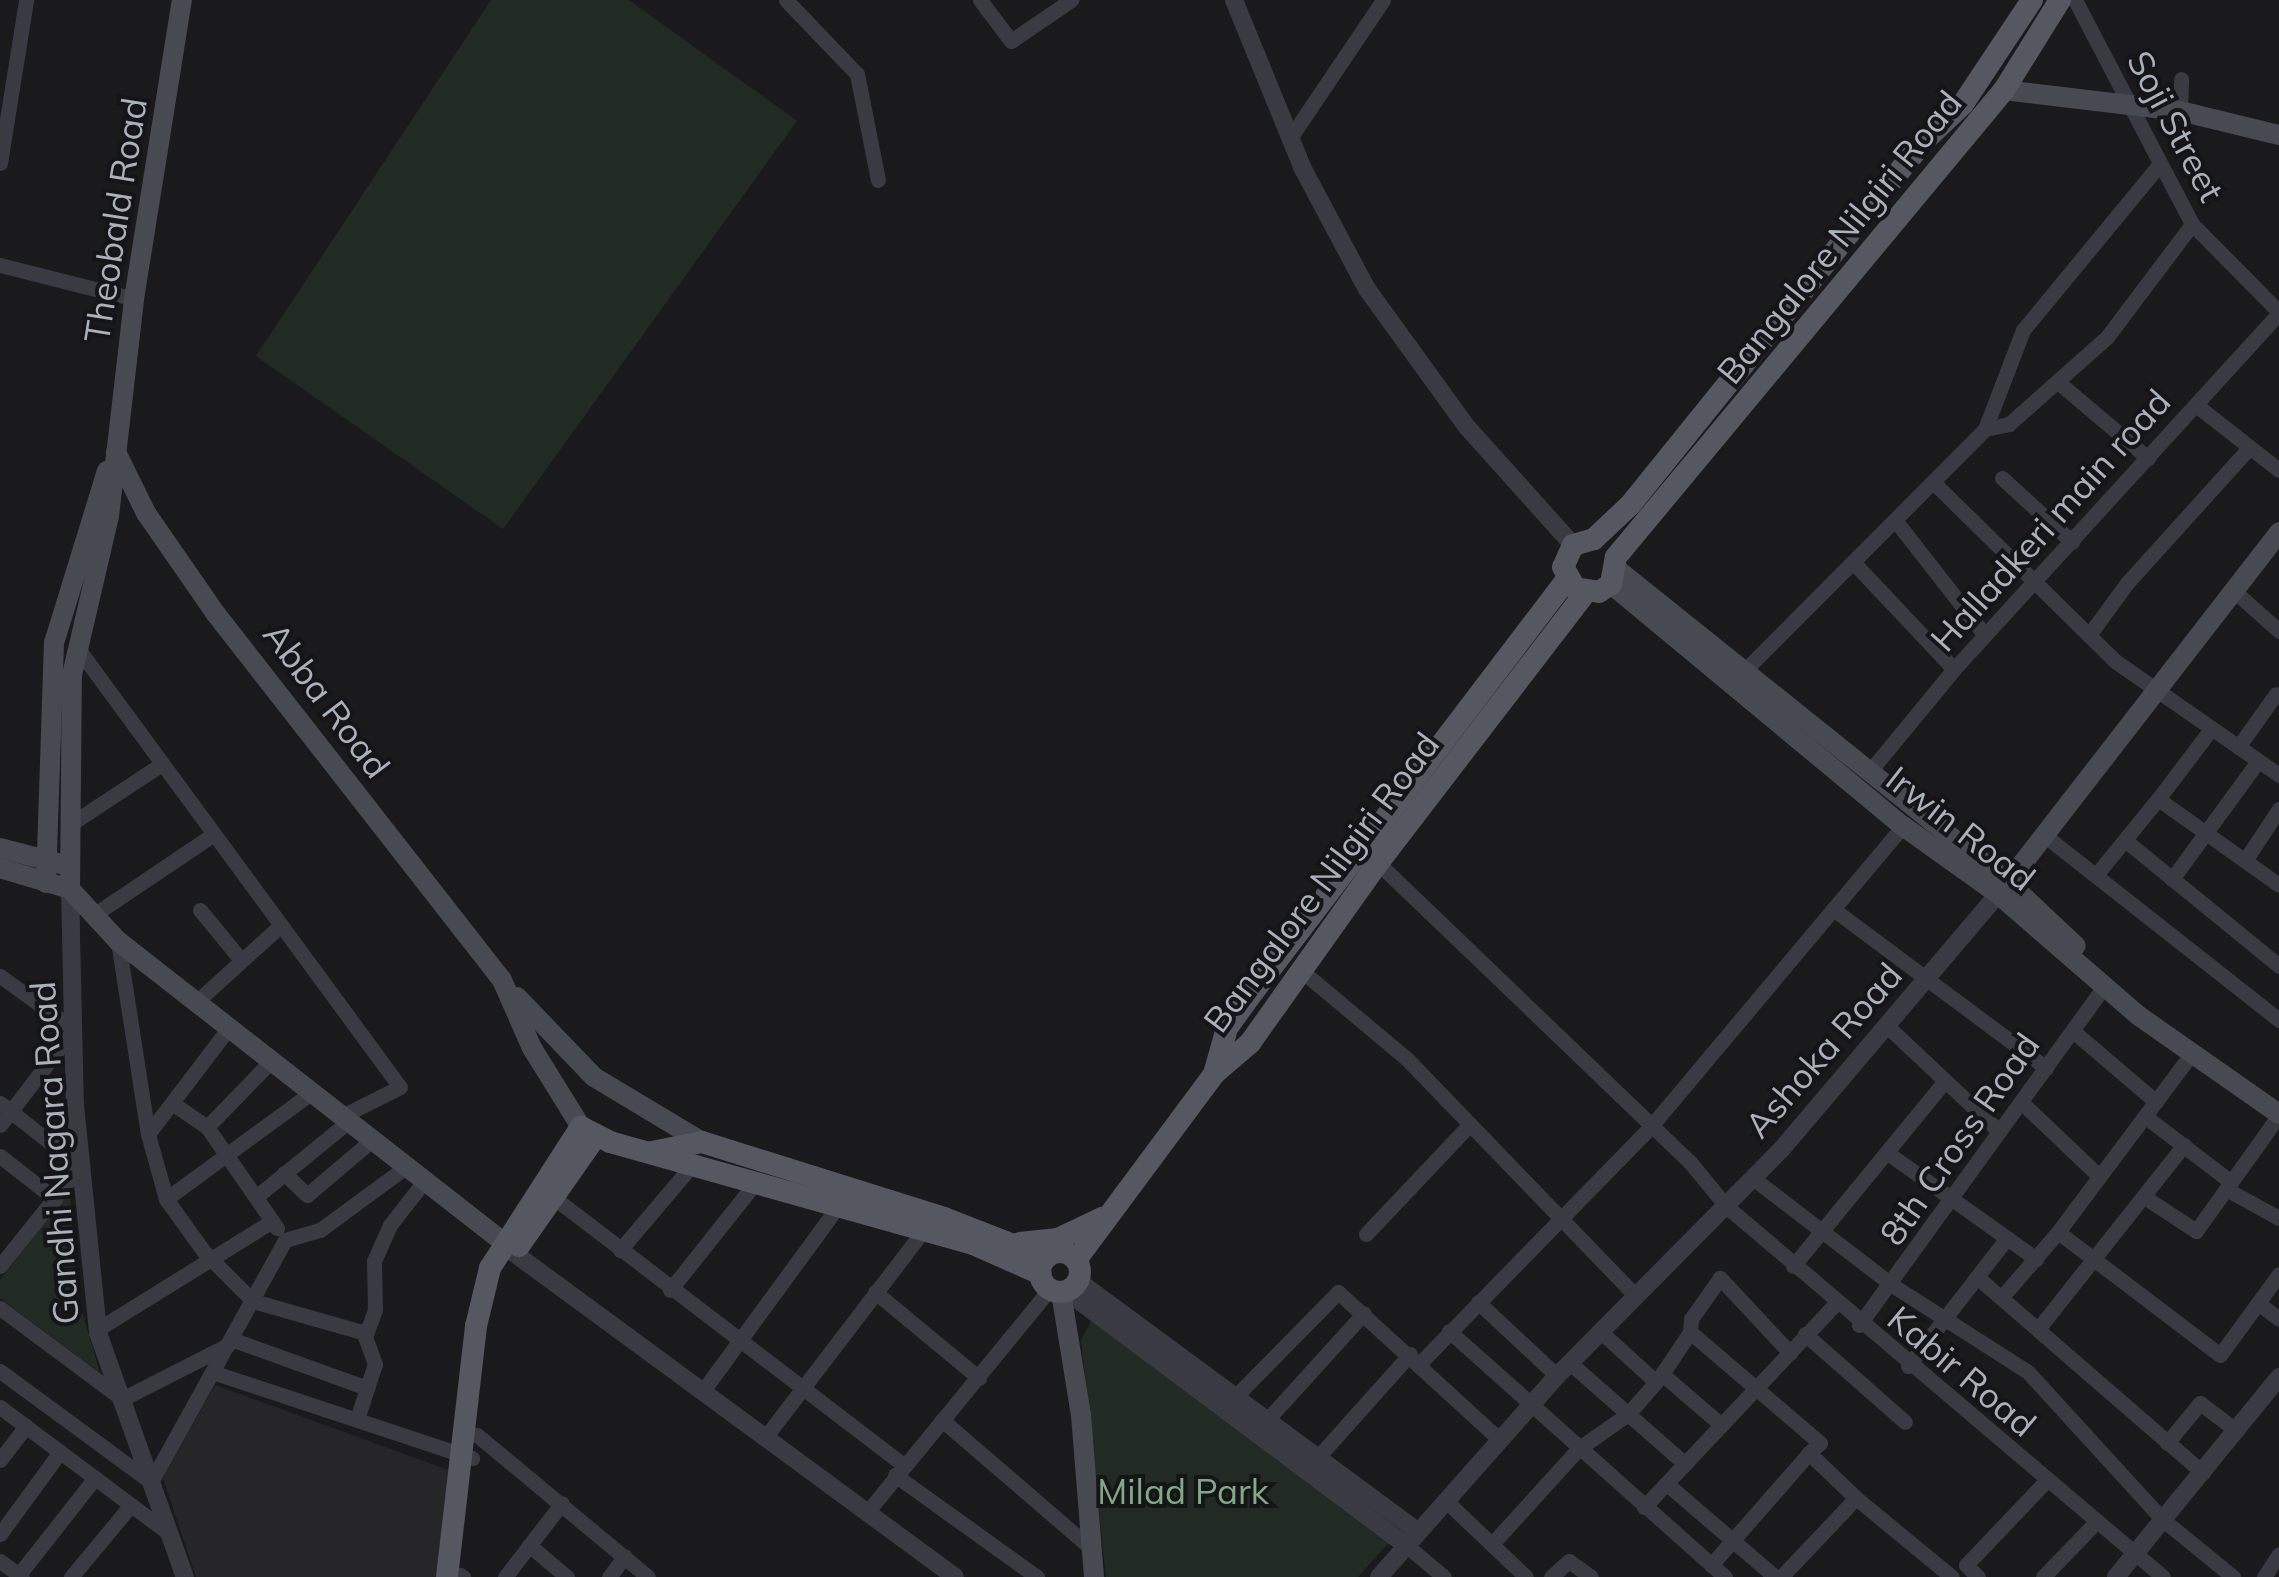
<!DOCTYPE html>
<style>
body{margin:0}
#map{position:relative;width:2279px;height:1577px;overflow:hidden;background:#1a1a1c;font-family:Mulish,sans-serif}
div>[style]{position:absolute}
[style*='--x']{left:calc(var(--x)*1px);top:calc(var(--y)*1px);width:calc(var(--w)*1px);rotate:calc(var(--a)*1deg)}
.built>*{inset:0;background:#262629}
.green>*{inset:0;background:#212b23}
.minor>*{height:15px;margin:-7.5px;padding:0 7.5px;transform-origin:7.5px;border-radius:7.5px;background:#3a3b42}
.tertiary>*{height:18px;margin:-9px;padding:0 9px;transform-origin:9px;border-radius:9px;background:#3a3b42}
.secondary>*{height:20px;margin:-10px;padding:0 10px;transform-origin:10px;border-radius:10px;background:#484a52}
.primary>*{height:22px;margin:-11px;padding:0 11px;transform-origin:11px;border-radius:11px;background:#565861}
.primary>.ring{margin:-11px;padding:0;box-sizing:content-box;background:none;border:22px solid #565861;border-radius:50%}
span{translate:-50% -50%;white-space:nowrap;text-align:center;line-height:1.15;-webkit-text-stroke:8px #151517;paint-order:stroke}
.street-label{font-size:35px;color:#abb0bd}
.park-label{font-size:35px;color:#81a985}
</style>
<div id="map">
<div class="built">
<div style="clip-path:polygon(215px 1385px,454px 1472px,438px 1577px,196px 1577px,163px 1478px)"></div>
</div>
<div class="green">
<div style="clip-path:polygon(491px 0,629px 0,797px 121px,503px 529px,256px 356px)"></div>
<div style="clip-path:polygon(70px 1190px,76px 1291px,100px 1373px,0 1298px,0 1280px)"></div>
<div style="clip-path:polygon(1093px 1318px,1392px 1539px,1358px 1577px,1106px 1577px,1081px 1340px)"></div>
</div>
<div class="minor">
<div style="--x:786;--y:0;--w:103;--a:46.2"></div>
<div style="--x:857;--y:74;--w:108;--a:78.8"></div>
<div style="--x:980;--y:0;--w:51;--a:52.9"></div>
<div style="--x:1011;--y:41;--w:73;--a:-34.3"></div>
<div style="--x:2075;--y:0;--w:253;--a:62.4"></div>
<div style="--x:2192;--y:224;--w:124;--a:45.3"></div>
<div style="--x:2180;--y:111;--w:32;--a:-88"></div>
<div style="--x:1290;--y:138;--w:166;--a:-56"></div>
<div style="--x:0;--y:163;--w:165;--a:-80.9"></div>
<div style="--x:0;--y:265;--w:138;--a:14.2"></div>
<div style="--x:2058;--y:382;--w:118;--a:40.2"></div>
<div style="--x:2196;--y:405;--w:105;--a:38.1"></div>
<div style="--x:1985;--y:429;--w:25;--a:-12"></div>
<div style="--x:2009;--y:424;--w:131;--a:-41.6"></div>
<div style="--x:2107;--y:337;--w:141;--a:-53"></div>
<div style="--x:2002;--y:478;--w:95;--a:42.4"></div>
<div style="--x:1934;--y:483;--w:254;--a:44.5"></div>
<div style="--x:2115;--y:661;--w:200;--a:34.8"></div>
<div style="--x:1895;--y:520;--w:146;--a:52"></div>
<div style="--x:1853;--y:562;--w:147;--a:46.7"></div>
<div style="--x:2233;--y:590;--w:62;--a:41.7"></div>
<div style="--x:2089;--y:635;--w:64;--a:-53.8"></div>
<div style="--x:2127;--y:583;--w:182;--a:-47.9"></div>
<div style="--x:76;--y:646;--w:547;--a:53.7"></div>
<div style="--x:400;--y:1087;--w:63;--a:153.4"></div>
<div style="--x:1738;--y:677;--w:350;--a:-45.1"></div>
<div style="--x:1985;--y:429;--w:106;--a:-69"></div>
<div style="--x:2023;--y:330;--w:214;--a:-50.5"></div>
<div style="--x:2211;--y:729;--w:88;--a:127.1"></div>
<div style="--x:2158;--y:799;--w:148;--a:35.4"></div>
<div style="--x:2238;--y:747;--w:65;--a:-54.4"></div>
<div style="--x:1870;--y:771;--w:132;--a:-50.5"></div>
<div style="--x:1954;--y:669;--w:482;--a:-47.6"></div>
<div style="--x:69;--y:825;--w:111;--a:-33.3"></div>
<div style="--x:2044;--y:835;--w:299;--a:38.2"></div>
<div style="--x:2126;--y:841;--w:198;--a:39.2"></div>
<div style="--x:2246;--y:859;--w:60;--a:-56.6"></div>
<div style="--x:1378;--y:863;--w:431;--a:43.8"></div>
<div style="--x:1689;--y:1161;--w:58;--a:50.6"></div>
<div style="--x:1726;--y:1206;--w:573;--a:40.33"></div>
<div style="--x:2096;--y:875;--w:98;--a:-50.8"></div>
<div style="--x:2172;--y:879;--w:146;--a:-53.9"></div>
<div style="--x:1833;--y:909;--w:266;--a:36.7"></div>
<div style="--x:200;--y:910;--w:65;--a:50.6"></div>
<div style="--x:92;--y:916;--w:147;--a:-33.9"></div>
<div style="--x:118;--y:941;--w:195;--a:81.2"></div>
<div style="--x:148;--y:1134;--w:67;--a:74.5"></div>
<div style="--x:166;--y:1199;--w:67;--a:54.2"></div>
<div style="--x:205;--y:1253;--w:68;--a:45"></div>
<div style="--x:253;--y:1301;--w:116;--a:15.9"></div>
<div style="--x:1303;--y:972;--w:134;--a:39.9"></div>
<div style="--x:1406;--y:1058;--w:331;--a:46"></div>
<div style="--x:0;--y:976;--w:91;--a:35.6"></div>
<div style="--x:74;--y:1029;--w:121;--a:127.6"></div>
<div style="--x:195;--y:1003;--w:116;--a:-42.2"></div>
<div style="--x:1887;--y:1026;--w:154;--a:43.2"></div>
<div style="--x:2073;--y:1031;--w:109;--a:40.5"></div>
<div style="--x:2021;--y:1102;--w:105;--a:43.5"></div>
<div style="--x:0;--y:1103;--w:102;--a:38.2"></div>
<div style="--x:80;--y:1166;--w:128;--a:128.7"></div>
<div style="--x:172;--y:1103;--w:42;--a:34.4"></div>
<div style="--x:207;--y:1127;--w:123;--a:55.3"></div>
<div style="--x:2146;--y:1117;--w:107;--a:37.4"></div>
<div style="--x:207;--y:1127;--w:92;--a:-45.9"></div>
<div style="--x:148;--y:1134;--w:132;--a:-52.7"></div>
<div style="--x:1889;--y:1154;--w:181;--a:35.5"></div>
<div style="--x:0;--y:1156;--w:70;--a:38"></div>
<div style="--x:284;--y:1173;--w:32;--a:44"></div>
<div style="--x:307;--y:1195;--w:87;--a:-40.3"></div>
<div style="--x:1754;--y:1179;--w:174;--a:37.5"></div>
<div style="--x:1892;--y:1285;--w:161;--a:32.6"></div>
<div style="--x:2028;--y:1372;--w:199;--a:47.6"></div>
<div style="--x:2162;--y:1519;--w:92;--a:39.2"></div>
<div style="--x:2226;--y:1189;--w:60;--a:28.7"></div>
<div style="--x:256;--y:1197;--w:122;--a:-39.3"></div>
<div style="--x:553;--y:1197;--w:441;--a:37.4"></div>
<div style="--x:2146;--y:1198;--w:60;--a:33.4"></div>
<div style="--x:2196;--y:1231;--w:143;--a:-54.4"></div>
<div style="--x:166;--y:1199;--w:181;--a:-36.2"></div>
<div style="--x:2058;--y:1232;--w:224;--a:-53.2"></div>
<div style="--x:1366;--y:1234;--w:151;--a:-46.6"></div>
<div style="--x:620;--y:1250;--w:111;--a:-49.7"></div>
<div style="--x:1793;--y:1266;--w:238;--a:-50.6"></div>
<div style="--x:1977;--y:1277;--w:299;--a:40.9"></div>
<div style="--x:670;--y:1290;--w:137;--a:-51.5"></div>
<div style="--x:875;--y:1292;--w:135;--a:39.6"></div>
<div style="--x:2001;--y:1298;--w:87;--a:-49.2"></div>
<div style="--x:2058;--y:1232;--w:203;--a:37.2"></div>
<div style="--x:2220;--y:1355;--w:100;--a:-53.9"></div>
<div style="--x:1478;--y:1302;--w:108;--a:43.1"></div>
<div style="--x:2258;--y:1303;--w:26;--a:37"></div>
<div style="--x:0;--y:1308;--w:152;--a:36.7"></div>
<div style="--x:122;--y:1399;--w:119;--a:-27"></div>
<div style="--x:1859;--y:1325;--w:418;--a:-54.1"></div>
<div style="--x:98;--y:1329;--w:205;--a:-31.8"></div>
<div style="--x:2038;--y:1329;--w:235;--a:-51.6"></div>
<div style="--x:1449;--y:1331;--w:370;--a:41.7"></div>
<div style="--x:1601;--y:1332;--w:74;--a:42.3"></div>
<div style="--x:1656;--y:1382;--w:10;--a:-53"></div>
<div style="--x:1662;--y:1374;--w:75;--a:40.7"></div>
<div style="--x:1805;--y:1334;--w:133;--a:41.3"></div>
<div style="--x:231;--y:1339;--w:145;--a:19.8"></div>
<div style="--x:1790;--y:1353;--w:103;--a:-133"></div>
<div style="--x:1720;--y:1278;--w:50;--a:125.3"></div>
<div style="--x:1691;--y:1319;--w:13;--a:94"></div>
<div style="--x:1690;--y:1332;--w:171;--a:40.5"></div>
<div style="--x:1820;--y:1443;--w:15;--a:138"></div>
<div style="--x:1420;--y:1363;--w:332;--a:-45.7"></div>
<div style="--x:1652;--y:1125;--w:390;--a:-50"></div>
<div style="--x:1570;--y:1363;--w:153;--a:41.3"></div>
<div style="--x:1908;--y:1366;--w:162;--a:-52.3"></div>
<div style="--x:0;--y:1371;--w:187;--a:36.3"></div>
<div style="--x:151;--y:1482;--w:277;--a:-61"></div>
<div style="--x:285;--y:1240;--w:36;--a:-16"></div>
<div style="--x:320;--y:1230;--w:108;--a:-36.3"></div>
<div style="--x:212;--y:1372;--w:274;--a:18.3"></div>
<div style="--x:1662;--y:1374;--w:50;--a:-56.3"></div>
<div style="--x:705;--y:1388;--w:225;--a:-53.8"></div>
<div style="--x:1230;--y:1402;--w:154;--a:-45.5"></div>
<div style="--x:1338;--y:1292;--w:219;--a:42.4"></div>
<div style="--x:0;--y:1407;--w:212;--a:36.8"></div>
<div style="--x:357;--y:1419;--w:58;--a:-71.9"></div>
<div style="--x:375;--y:1364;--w:29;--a:-110"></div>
<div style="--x:365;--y:1337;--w:30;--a:-70"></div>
<div style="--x:375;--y:1309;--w:48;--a:-91.2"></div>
<div style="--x:374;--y:1261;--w:39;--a:-66"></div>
<div style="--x:390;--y:1225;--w:57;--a:-52.1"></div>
<div style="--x:942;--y:1420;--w:199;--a:40.7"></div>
<div style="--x:1267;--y:1420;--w:144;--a:-47.8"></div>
<div style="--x:477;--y:1435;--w:222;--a:39.7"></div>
<div style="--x:767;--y:1435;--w:258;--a:-52.6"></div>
<div style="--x:2167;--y:1443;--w:52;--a:-50.5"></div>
<div style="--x:2200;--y:1403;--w:46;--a:37.1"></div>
<div style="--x:1318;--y:1457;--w:138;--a:-48.2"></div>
<div style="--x:0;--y:1460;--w:43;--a:-52.6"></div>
<div style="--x:895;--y:1475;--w:175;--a:35.7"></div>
<div style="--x:1667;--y:1484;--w:143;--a:40.7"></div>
<div style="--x:1446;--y:1501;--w:110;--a:43.5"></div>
<div style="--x:1644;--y:1507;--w:279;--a:-46.7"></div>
<div style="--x:868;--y:1511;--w:287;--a:-50.7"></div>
<div style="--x:0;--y:1534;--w:102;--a:-53.8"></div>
<div style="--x:1492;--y:1544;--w:128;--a:-47.8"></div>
<div style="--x:1578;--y:1449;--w:61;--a:-35"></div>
<div style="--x:1628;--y:1414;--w:43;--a:-48.8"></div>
<div style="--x:529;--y:1545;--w:50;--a:40.1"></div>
<div style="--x:1407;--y:1546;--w:48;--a:40"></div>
<div style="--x:0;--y:1561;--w:27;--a:36"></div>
<div style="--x:1711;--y:1565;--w:149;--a:-48.8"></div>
<div style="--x:1809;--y:1453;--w:65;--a:43.8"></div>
<div style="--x:460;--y:1575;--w:4;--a:34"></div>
<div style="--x:17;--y:1577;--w:126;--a:-51.8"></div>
<div style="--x:71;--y:1577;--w:94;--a:-50.2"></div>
<div style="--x:505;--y:1577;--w:93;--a:-52.4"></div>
<div style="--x:609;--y:1577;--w:26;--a:-53"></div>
<div style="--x:1551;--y:1577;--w:24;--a:-42"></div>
<div style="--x:1569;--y:1561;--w:27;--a:36"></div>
<div style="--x:1781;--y:1577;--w:109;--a:-46.5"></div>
<div style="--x:1856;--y:1498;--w:124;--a:39.5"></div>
<div style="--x:1978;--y:1577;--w:17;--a:-135"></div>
<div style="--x:1966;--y:1565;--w:117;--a:-46.4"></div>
<div style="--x:2043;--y:1577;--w:78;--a:-46"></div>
<div style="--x:2264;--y:1577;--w:27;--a:-57"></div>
</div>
<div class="tertiary">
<div style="--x:1234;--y:0;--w:180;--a:67.8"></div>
<div style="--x:1302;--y:167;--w:138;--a:62"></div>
<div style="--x:1367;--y:289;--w:170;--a:54.1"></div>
<div style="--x:1467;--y:427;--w:159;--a:48.1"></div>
<div style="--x:70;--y:889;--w:216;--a:88.7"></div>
<div style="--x:75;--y:1105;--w:229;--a:84.2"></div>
<div style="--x:98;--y:1333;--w:259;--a:70.4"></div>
<div style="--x:514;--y:1253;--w:547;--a:36.3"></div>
<div style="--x:1078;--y:1281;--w:423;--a:36.4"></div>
<div style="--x:1066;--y:1291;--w:426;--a:36.8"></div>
<div style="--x:1379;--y:1577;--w:268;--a:-48.5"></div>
<div style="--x:1557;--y:1376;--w:318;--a:-45.3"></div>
<div style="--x:1781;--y:1150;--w:346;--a:-49.7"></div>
<div style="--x:2116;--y:1577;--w:258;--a:-50.8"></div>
</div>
<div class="secondary">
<div style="--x:2004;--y:90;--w:177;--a:6.8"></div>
<div style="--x:2180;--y:111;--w:102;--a:13.6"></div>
<div style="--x:116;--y:452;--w:68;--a:63.8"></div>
<div style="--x:146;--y:513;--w:123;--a:55.3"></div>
<div style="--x:216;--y:614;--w:464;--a:52"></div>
<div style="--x:502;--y:980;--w:74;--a:66.2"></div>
<div style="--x:532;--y:1048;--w:93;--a:58.2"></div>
<div style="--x:1618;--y:570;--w:499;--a:38.7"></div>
<div style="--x:2008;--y:882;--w:93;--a:43.3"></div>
<div style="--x:1611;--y:584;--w:379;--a:39.7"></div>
<div style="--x:1903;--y:826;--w:117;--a:35.6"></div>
<div style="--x:1998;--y:894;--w:186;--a:40.9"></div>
<div style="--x:2139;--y:1016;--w:171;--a:35"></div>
<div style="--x:0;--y:848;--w:63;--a:14.7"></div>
<div style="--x:0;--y:868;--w:73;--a:16.7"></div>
<div style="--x:70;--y:889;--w:71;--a:47.3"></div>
<div style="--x:118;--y:941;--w:489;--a:38"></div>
<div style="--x:2008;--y:882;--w:443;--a:-52.2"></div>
<div style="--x:46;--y:883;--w:240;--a:-88.1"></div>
<div style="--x:54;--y:643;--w:180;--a:-72.9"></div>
<div style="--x:70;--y:889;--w:214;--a:-89.5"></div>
<div style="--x:72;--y:675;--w:163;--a:-76.9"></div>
<div style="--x:109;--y:516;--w:218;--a:-83.4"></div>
<div style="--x:134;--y:299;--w:303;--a:-80.9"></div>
<div style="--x:517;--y:997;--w:111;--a:46.1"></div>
<div style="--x:594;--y:1077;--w:126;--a:31"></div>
<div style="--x:1061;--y:1292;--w:125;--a:80.8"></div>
<div style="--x:1081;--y:1415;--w:163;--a:85.4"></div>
</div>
<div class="primary">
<div style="--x:2032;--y:0;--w:125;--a:123.6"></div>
<div style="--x:1963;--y:104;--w:55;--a:136.5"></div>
<div style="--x:1923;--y:142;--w:466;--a:128.9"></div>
<div style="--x:1630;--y:505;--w:50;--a:136.6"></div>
<div style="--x:1594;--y:539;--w:22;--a:164"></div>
<div style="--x:1573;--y:545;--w:24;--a:114"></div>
<div style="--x:1563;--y:567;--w:24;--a:60"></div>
<div style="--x:1575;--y:588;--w:24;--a:9"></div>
<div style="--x:1599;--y:592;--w:14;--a:-34"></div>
<div style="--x:1611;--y:584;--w:27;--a:-80"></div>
<div style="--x:1616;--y:557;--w:607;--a:-50.28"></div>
<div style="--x:2004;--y:90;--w:106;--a:-58.1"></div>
<div style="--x:1214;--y:1074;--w:48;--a:-74.2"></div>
<div style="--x:1227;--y:1028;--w:44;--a:-54.2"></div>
<div style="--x:1253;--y:992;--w:519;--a:-52.75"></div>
<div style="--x:652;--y:1152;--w:51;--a:-11.3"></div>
<div style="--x:702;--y:1142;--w:254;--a:17.4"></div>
<div style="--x:944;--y:1218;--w:110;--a:21.2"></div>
<div style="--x:1020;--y:1243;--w:38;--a:-6"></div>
<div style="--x:1058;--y:1239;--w:49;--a:-25.5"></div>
<div style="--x:519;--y:1246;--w:134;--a:-55"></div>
<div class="ring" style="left:1040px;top:1252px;width:18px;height:18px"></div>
<div style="--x:1076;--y:1260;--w:232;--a:-53.4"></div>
<div style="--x:1214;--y:1074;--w:48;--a:-40.7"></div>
<div style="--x:1250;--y:1043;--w:221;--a:-54.6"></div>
<div style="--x:1378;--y:863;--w:340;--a:-52.5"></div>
<div style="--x:447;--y:1577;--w:253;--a:-83.4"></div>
<div style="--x:476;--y:1326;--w:60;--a:-76.4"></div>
<div style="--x:490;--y:1268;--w:168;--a:-57.2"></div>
<div style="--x:581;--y:1127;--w:33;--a:27"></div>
<div style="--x:610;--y:1142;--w:377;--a:15.7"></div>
<div style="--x:973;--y:1244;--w:74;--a:23.8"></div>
</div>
<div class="street-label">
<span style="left:2176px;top:126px;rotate:62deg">Soji Street</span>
<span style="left:115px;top:220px;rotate:-81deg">Theobald Road</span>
<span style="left:1839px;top:237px;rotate:-51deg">Bangalore Nilgiri Road</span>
<span style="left:2050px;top:520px;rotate:-48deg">Halladkeri main road</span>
<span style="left:327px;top:700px;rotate:53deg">Abba Road</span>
<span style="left:1961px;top:828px;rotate:38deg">Irwin Road</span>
<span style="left:1321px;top:882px;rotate:-53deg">Bangalore Nilgiri Road</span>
<span style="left:1823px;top:1050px;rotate:-49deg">Ashoka Road</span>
<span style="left:1959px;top:1139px;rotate:-55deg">8th Cross Road</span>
<span style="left:54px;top:1153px;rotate:-94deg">Gandhi Nagara Road</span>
<span style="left:1962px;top:1371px;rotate:40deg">Kabir Road</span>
</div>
<div class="park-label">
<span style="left:1183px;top:1491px">Milad Park</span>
</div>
</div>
